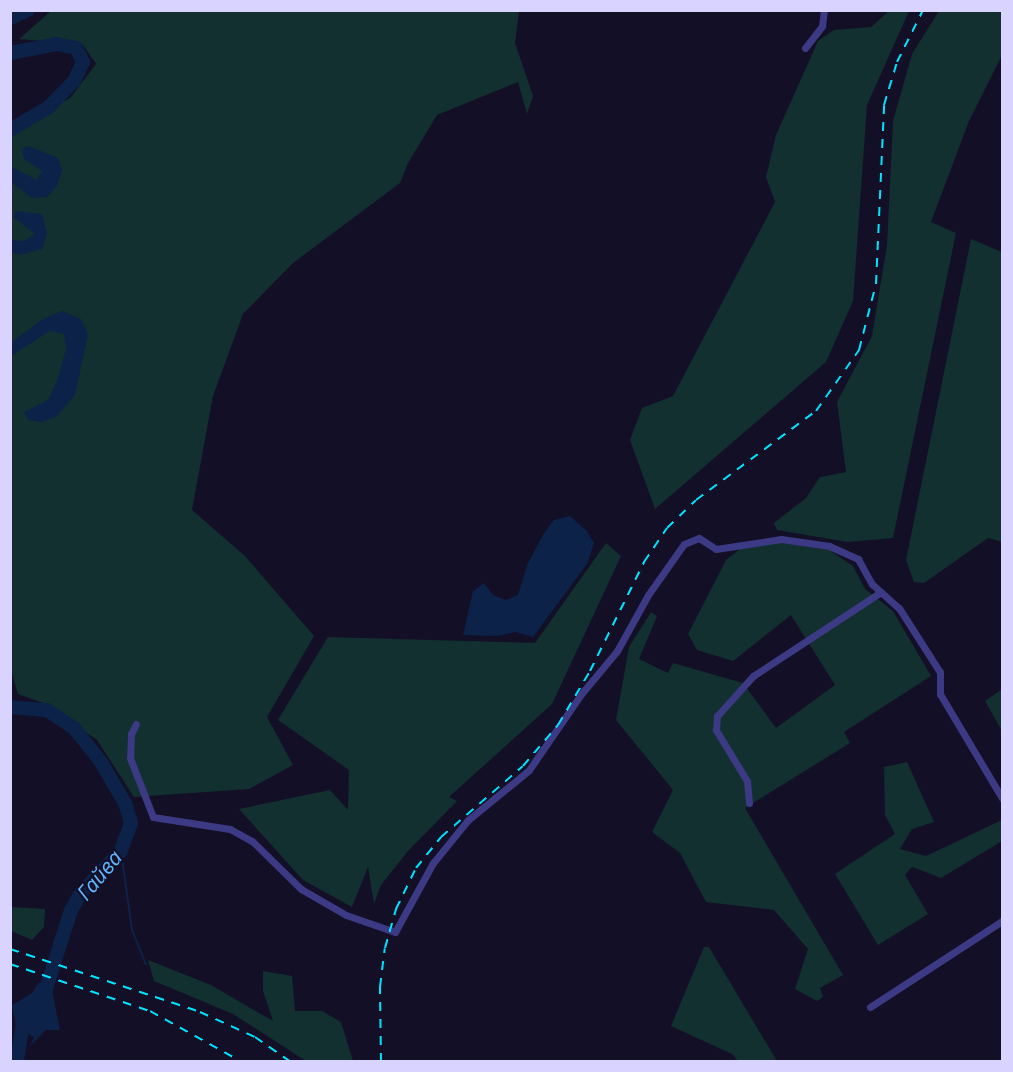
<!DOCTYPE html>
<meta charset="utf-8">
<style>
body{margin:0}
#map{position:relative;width:1013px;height:1072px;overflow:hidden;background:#130f26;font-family:"Open Sans",sans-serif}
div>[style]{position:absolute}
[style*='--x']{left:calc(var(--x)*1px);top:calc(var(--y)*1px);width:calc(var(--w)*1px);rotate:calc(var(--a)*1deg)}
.green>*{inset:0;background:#12302f}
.water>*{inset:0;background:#0c2248}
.stream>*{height:2px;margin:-1px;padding:0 1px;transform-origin:1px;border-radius:1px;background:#0c2248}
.river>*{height:14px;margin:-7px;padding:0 7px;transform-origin:7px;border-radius:7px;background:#0c2248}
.street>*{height:7px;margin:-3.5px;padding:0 3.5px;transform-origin:3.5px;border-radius:3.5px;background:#3d3a85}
.rail>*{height:2px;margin-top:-1px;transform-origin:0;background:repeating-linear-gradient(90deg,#00e5ff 0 9px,transparent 0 17px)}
span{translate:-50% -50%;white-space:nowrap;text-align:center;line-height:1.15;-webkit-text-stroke:4.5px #130f26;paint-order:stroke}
.water-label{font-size:21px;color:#62b6ff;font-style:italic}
.frame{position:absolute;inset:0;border:12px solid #d9d4ff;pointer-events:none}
</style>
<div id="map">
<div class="green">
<div style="clip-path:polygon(890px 10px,909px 11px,867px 105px,853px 301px,826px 362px,655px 509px,630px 440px,642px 408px,673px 396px,775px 202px,766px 177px,776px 135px,818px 41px,834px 30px,871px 27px)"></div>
<div style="clip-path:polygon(51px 11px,519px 11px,515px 43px,533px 96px,527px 114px,518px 82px,437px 115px,408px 163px,400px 183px,293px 263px,243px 314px,213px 396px,192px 510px,245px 556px,314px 636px,267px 717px,293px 765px,249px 789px,134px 797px,97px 740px,46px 704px,18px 694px,10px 667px,10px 133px,70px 98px,96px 64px,83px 45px,19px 39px)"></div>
<div style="clip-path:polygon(939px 11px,1002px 11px,1002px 55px,969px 121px,931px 222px,956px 233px,893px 538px,848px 542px,777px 530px,774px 523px,806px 498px,820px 477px,846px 472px,837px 402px,872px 336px,887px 245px,893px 121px,912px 54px)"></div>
<div style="clip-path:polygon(971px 239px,1002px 252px,1002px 542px,988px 538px,924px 583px,914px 582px,906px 560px)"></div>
<div style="clip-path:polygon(779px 542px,829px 550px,853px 566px,865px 589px,893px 611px,931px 676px,844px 732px,850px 743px,745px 808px,843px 975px,820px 988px,823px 997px,817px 1001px,795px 989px,808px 949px,774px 910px,706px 902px,680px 853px,652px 832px,673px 790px,616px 720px,629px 647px,651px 612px,657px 616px,639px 659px,668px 673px,673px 663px,743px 683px,776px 728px,835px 685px,791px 615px,733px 661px,697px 650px,688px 634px,726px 560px,745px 545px)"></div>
<div style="clip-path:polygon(606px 543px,621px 556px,552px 704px,449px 797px,457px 801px,408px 851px,381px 885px,374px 904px,368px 867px,352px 907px,303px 880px,239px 809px,330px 790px,348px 810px,349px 770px,278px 720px,328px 637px,535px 643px)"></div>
<div style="clip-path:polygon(1002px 689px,1002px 731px,985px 701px)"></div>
<div style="clip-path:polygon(907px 762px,934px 822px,912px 829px,900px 849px,926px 856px,1002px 820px,1002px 841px,941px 878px,912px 867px,905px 875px,928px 914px,878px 945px,835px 874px,895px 834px,885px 815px,884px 767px)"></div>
<div style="clip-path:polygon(11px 907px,45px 909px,44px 927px,32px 940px,11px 931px)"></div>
<div style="clip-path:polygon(704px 947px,709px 947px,777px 1061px,738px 1061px,732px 1054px,671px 1026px)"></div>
<div style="clip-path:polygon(148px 960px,211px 985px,273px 1021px,263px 991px,263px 971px,292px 976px,295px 1011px,322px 1011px,341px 1022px,353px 1061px,306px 1061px,233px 1014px,154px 981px)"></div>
</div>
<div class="water">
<div style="clip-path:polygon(28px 146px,58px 158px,62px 170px,57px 186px,47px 197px,32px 198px,11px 182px,11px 167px,37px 180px,42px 171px,24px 159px,22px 149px)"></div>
<div style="clip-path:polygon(16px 211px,42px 214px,47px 234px,42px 249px,20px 255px,11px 252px,11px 240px,24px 241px,35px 234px,13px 217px)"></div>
<div style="clip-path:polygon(62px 311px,81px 319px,88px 334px,75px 395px,56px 417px,41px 422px,28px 420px,24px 412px,48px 400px,57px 381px,66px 349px,64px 334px,50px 331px,11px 356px,13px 341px,43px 319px)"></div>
<div style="clip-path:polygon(570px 516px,587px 531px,594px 543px,587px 564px,533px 637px,515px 632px,498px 636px,463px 635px,473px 591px,484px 583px,493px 595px,506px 600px,518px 595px,527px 565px,544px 533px,554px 520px)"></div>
<div style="clip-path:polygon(39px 982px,52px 990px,60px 1030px,46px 1030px,30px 1046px,34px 1037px,16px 1027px,12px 1005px,32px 993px)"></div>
</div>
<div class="stream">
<div style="--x:121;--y:851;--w:80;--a:82.1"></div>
<div style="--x:132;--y:930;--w:37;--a:68"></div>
</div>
<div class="river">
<div style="--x:10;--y:18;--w:20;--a:-24"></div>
<div style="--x:10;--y:53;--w:48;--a:-10.8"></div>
<div style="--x:57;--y:44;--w:19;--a:12"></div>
<div style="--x:76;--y:48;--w:16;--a:63"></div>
<div style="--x:83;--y:62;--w:21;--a:115"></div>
<div style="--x:74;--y:81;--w:36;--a:134"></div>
<div style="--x:49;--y:107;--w:45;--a:149.5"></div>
<div style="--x:10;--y:707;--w:37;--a:5"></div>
<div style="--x:47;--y:710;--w:34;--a:34"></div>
<div style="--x:75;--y:729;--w:42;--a:51.8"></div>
<div style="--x:101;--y:762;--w:48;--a:59.7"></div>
<div style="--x:125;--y:803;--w:21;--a:73"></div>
<div style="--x:131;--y:823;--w:30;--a:110"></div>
<div style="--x:121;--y:851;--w:58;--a:133.6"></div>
<div style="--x:81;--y:893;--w:20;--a:120"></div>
<div style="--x:71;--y:910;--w:83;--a:107.6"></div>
<div style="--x:46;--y:989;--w:23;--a:113"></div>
<div style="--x:37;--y:1010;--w:24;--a:128"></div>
<div style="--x:22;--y:1029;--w:33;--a:99"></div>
</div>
<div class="street">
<div style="--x:805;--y:48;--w:28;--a:-52"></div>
<div style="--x:822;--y:26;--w:16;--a:-83"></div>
<div style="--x:136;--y:724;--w:11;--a:117"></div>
<div style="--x:131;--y:734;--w:24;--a:92"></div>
<div style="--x:130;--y:758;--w:63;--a:68.7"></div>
<div style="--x:153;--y:817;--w:78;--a:8.9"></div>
<div style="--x:230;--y:829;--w:25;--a:29"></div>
<div style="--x:252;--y:841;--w:69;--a:44.4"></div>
<div style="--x:301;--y:889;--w:52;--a:30"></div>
<div style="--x:346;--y:915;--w:52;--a:19.1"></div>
<div style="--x:395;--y:932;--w:79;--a:-61.2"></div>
<div style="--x:433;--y:863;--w:55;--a:-50.9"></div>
<div style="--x:468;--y:820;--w:79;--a:-39.3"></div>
<div style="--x:529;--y:770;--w:93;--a:-55.5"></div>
<div style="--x:582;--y:693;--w:55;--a:-50.2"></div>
<div style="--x:617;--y:651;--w:64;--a:-61"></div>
<div style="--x:648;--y:595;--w:62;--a:-54.8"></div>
<div style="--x:684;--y:544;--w:16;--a:-22"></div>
<div style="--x:699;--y:538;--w:20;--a:33"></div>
<div style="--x:716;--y:549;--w:66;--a:-8.7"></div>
<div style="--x:781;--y:539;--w:49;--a:8.3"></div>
<div style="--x:829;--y:546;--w:32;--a:24"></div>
<div style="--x:858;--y:559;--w:29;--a:61"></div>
<div style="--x:872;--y:584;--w:36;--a:42"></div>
<div style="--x:899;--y:608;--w:76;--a:57.4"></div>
<div style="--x:940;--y:672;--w:22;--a:90"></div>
<div style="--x:940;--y:694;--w:121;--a:59.2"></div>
<div style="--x:749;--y:803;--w:22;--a:-95"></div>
<div style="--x:747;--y:781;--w:60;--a:-121.3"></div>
<div style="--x:716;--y:730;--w:14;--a:-86"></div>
<div style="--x:717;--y:716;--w:54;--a:-48"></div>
<div style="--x:753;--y:676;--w:153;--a:-33.3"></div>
<div style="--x:870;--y:1007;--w:158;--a:-33.1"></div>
</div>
<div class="rail">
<div style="--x:10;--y:949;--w:200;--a:18.3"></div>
<div style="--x:200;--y:1012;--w:60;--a:24.4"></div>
<div style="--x:255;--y:1037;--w:44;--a:34.8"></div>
<div style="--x:10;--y:964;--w:148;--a:18.6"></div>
<div style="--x:150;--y:1011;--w:105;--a:29"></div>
<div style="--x:381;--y:1062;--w:75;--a:-90.8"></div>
<div style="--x:380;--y:987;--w:39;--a:-83"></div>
<div style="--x:385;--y:948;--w:41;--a:-74.2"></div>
<div style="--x:396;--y:909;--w:46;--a:-64"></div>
<div style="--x:416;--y:868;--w:40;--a:-51"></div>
<div style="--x:441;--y:837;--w:108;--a:-40.9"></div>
<div style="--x:523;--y:766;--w:54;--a:-49.5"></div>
<div style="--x:558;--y:725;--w:63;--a:-59.3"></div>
<div style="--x:590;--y:671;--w:122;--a:-63.6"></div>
<div style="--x:644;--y:562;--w:41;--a:-55.9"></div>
<div style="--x:667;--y:528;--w:40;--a:-44"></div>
<div style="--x:696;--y:500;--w:149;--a:-36.6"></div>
<div style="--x:816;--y:411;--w:75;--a:-54.8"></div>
<div style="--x:859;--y:350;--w:68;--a:-75.6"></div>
<div style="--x:876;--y:284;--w:179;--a:-87.4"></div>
<div style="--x:884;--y:105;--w:45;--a:-73.2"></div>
<div style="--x:897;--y:62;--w:58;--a:-63.4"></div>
</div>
<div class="water-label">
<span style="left:99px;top:875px;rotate:-50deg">Гайва</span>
</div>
<div class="frame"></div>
</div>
